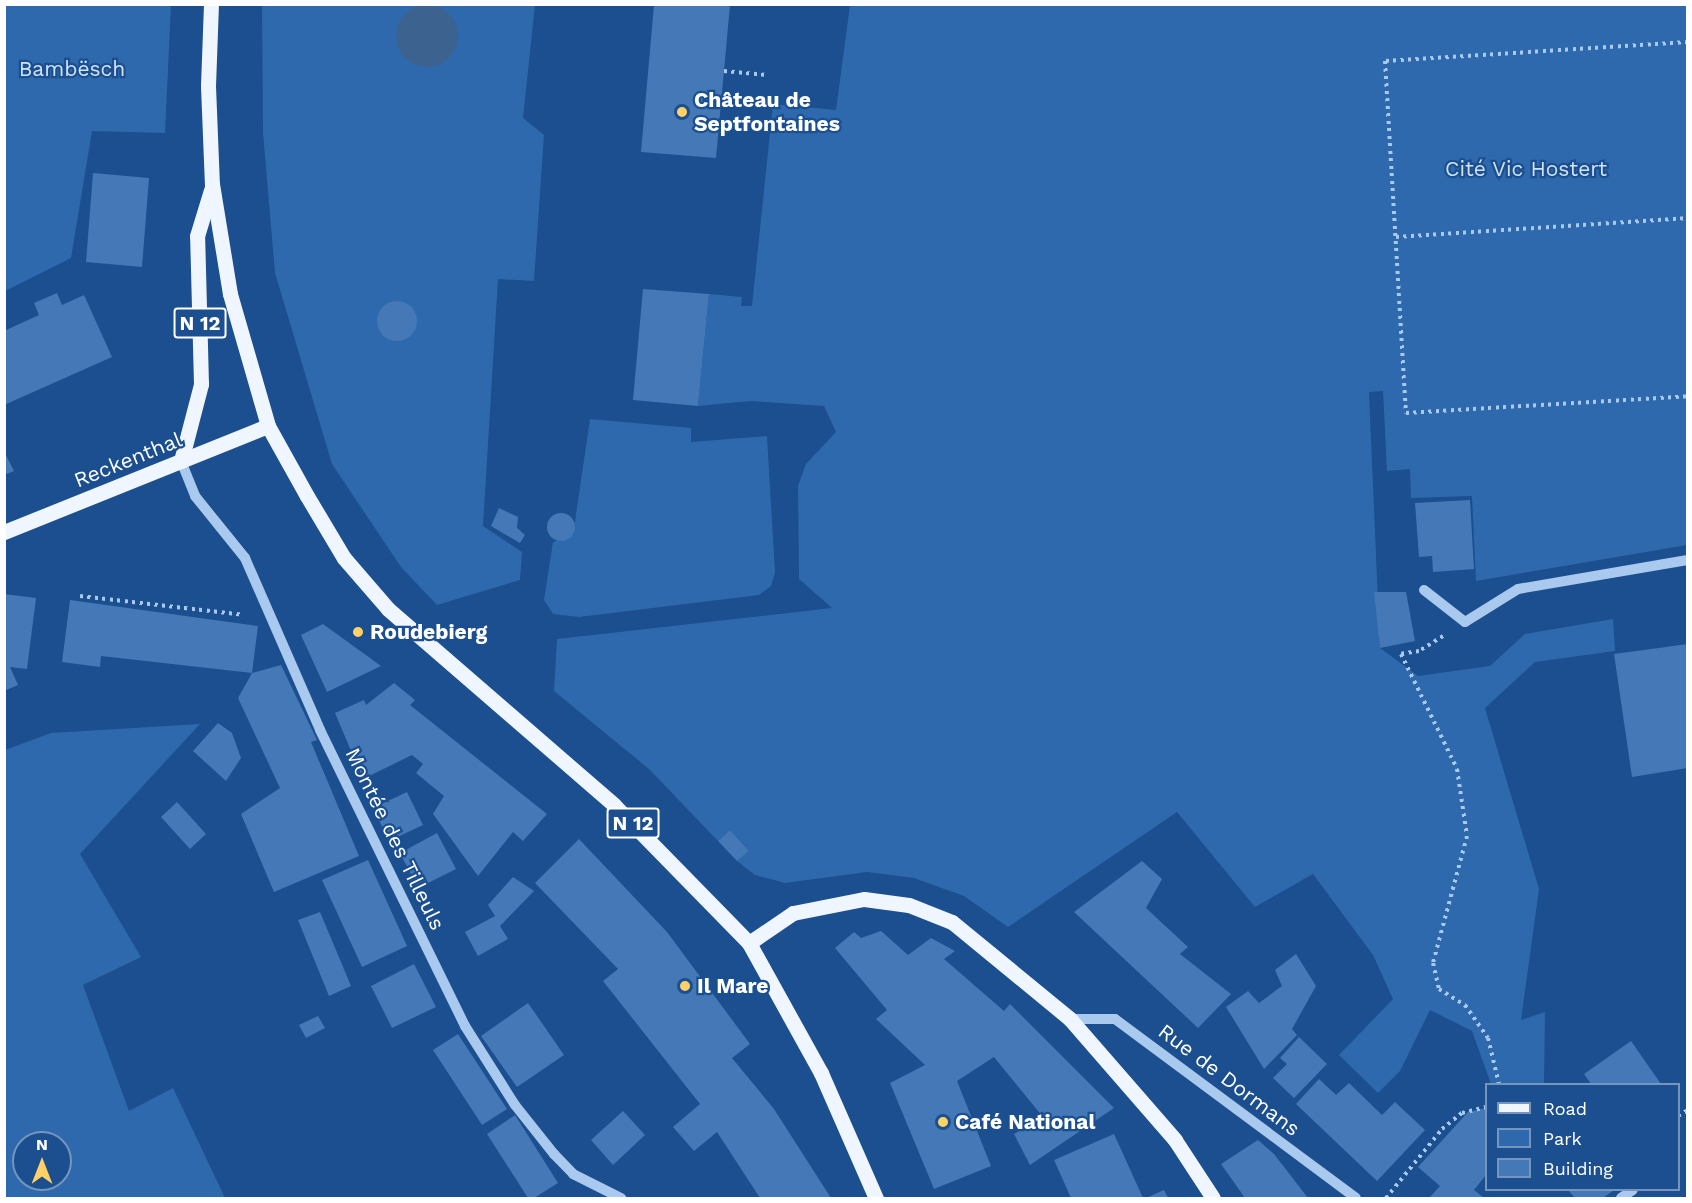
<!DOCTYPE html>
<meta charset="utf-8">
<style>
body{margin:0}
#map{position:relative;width:1692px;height:1203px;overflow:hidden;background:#1b4f8f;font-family:"Work Sans",sans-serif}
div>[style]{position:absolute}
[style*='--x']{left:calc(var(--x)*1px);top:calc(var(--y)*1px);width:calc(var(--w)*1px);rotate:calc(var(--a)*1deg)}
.green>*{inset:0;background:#2e69ad}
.water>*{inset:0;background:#3c6290}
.round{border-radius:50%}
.building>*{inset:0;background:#4478b7}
.path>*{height:4px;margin-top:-2px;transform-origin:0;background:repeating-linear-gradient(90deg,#a9c9ee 0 3px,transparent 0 7.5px)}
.minor>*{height:10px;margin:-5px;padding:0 5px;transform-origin:5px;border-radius:5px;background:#a9c9ee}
.major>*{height:15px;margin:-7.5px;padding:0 7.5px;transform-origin:7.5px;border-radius:7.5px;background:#f0f6ff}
.dots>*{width:16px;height:16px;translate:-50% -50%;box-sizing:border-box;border:3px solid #1b4f8f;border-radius:50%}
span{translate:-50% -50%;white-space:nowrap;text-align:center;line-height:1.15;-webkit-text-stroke:4.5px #1b4f8f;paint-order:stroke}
.shield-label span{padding:2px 4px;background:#1b4f8f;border:2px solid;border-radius:4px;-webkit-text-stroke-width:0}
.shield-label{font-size:20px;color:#fff;font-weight:700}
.park-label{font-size:21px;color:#cfe3fa}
.poi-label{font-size:21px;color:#fff;font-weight:700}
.left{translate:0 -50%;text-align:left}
.street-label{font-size:21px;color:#fff}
.frame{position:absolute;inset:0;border:6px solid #fff;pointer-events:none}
.legend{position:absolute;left:1485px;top:1083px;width:195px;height:108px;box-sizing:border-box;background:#1b4f8f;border:2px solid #7695bc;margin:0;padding:8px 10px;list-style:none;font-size:18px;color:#fff}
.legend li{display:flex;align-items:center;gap:12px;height:30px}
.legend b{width:30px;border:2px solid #7695bc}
.north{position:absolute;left:12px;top:1131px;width:60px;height:60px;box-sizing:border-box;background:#1b4f8f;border:2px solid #7695bc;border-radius:50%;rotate:0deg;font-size:16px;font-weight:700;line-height:24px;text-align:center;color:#fff}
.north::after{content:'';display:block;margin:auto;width:21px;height:27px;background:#ffd166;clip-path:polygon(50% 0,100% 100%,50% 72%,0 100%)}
</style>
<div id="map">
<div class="green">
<div style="clip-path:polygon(5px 4px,171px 5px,165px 133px,92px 131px,71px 258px,5px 291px)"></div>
<div style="clip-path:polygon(262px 5px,535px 5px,523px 118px,544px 135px,534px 281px,498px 279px,483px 526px,522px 552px,520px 580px,437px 605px,401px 567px,332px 464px,275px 273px,263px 133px)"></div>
<div style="clip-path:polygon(850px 5px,1687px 5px,1687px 545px,1476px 581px,1472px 496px,1411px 498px,1410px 469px,1387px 471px,1383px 391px,1369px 392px,1380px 648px,1418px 676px,1490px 666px,1525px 634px,1613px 619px,1615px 651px,1535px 662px,1485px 708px,1539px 889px,1521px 1020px,1545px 1012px,1544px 1084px,1491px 1084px,1472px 1031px,1430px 1010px,1400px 1071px,1378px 1093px,1339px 1055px,1393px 999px,1373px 955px,1313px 874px,1255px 907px,1177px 812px,1008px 927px,964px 896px,914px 878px,867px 872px,785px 883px,755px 875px,737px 861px,749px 851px,730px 830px,718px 841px,649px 769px,554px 691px,557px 639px,832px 608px,799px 579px,798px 486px,806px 464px,836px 432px,824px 406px,750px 401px,698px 406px,709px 294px,742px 297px,741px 306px,752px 306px,773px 104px,836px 110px)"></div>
<div style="clip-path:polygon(590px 419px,691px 428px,691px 442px,767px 436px,775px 573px,771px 586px,759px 595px,579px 617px,553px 614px,544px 600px,553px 542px,573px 535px)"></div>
<div style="clip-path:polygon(evenodd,200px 724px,80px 854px,141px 957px,83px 985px,129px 1111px,173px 1088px,225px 1198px,5px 1198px,5px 750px,51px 733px,200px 724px,24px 1143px,60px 1143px,60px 1179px,24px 1179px,24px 1143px)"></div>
</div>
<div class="water">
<div class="round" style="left:396px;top:5px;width:62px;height:62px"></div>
</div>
<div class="building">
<div style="clip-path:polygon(654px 5px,730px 5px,716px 158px,641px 152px)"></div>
<div style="clip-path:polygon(93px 173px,149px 178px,142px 267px,86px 262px)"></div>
<div style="clip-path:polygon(643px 289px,709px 294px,698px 406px,633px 400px)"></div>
<div style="clip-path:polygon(57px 293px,62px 305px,84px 295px,112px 357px,4px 405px,4px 331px,39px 315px,34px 303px)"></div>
<div class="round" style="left:377px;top:301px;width:40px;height:40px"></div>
<div style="clip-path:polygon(4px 451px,14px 471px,4px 475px)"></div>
<div style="clip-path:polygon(1470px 500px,1474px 569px,1433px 572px,1432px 556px,1419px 557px,1415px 503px)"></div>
<div style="clip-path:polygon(499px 508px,518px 517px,517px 528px,525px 535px,520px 543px,491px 526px)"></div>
<div class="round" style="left:547px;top:513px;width:28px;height:28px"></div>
<div style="clip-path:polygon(1374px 592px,1406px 592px,1415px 641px,1380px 648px)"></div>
<div style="clip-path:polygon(4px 594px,36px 598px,27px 669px,10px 667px,18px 685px,4px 691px)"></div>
<div style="clip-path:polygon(70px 600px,258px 626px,252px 673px,101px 656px,100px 667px,62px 662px)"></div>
<div style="clip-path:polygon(323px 624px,381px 666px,327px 692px,301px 635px)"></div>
<div style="clip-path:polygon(1688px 644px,1688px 768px,1632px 777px,1614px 654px)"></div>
<div style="clip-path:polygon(281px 665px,317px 740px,311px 742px,359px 856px,274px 892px,241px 814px,280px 788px,238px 698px,252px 673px)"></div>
<div style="clip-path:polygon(394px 683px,415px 700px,410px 705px,547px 814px,523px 841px,513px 832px,478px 876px,433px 814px,444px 796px,416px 773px,423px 764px,412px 755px,363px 779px,335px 713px,364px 700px,366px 705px)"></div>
<div style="clip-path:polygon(218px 723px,232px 733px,241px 758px,226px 781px,193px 751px)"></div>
<div style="clip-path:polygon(407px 792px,423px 825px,389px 841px,373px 808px)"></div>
<div style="clip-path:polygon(177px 802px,206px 834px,190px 849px,161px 817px)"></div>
<div style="clip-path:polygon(730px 830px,749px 851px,737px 861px,718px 841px)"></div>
<div style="clip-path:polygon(437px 833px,456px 869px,418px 888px,400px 853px)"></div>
<div style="clip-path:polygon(579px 839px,667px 932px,750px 1044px,732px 1058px,774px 1109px,831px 1198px,760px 1198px,717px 1132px,694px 1151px,673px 1127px,700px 1104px,603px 981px,618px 969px,535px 883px)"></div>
<div style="clip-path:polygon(368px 860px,407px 946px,362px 967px,322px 880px)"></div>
<div style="clip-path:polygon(1142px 861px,1162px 879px,1146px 908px,1188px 947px,1180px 954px,1231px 994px,1198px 1028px,1074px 912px)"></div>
<div style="clip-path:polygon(513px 877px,534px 891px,500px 926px,508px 939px,478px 956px,465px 932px,495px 916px,488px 905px)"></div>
<div style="clip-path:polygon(320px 912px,351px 986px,329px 996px,298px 920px)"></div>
<div style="clip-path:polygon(881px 931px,908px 955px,931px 938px,955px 951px,944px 959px,1004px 1011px,1010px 1004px,1114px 1108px,1030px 1165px,1014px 1134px,1043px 1117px,994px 1057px,957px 1081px,991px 1166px,934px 1189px,890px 1083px,925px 1065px,876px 1019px,887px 1010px,835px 948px,854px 932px,861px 938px)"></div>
<div style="clip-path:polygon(1296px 954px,1316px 986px,1292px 1029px,1297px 1035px,1264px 1069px,1226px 1007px,1248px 991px,1259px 1003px,1282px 986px,1275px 970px)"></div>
<div style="clip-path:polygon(414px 964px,436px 1007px,392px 1028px,371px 986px)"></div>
<div style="clip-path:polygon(528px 1003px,564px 1055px,517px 1087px,481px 1036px)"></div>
<div style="clip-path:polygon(318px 1016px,325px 1028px,306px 1038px,299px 1025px)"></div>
<div style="clip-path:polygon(458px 1034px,507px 1109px,482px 1125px,433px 1050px)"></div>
<div style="clip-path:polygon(1299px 1037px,1327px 1064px,1294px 1098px,1273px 1078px,1287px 1064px,1280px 1058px)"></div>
<div style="clip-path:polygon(1631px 1041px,1661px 1084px,1591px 1084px,1584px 1074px)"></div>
<div style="clip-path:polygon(1319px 1079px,1336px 1095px,1349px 1083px,1382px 1115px,1395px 1102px,1425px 1130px,1377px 1181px,1296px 1104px)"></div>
<div style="clip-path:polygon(1486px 1108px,1486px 1175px,1474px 1190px,1484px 1198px,1429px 1198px,1440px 1186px,1418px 1167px,1468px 1112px)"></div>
<div style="clip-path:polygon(623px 1111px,645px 1135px,613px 1165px,591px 1140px)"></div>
<div style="clip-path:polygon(515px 1115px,558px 1183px,534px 1198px,528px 1198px,487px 1134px)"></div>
<div style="clip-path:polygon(1114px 1134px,1143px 1198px,1071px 1198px,1054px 1160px)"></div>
<div style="clip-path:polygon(1258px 1140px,1274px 1154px,1308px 1198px,1245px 1198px,1221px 1164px)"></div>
<div style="clip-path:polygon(1164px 1190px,1168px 1198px,1146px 1198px)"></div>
<div style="clip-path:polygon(1568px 1190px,1614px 1190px,1603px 1198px,1575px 1198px)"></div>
</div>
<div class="path">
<div style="--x:1688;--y:42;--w:304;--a:176.4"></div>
<div style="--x:1385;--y:61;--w:353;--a:86.6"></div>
<div style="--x:1406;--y:413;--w:283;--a:-3.4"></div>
<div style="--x:724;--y:71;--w:43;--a:5.3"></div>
<div style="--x:1396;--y:237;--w:293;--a:-3.7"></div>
<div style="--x:80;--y:596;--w:164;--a:6.6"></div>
<div style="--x:1443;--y:636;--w:28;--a:148"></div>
<div style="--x:1419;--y:651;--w:18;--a:171"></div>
<div style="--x:1401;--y:654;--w:128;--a:64"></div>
<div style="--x:1457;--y:769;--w:68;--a:81.5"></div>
<div style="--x:1467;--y:836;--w:131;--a:105"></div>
<div style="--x:1433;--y:963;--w:27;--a:77"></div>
<div style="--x:1439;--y:989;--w:31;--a:32"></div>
<div style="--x:1465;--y:1005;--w:40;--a:55.1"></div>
<div style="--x:1488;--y:1038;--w:47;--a:76.6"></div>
<div style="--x:1678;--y:1116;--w:12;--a:-31"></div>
<div style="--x:1386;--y:1198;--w:89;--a:-50.9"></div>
<div style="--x:1442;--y:1129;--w:26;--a:-39"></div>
<div style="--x:1462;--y:1113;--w:25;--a:-14"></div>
</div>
<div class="minor">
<div style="--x:181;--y:461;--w:38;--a:68"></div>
<div style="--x:195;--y:496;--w:80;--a:51.1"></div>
<div style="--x:245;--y:558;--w:188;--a:66.4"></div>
<div style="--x:320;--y:730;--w:330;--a:63.9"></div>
<div style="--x:465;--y:1026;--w:93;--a:57.7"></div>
<div style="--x:515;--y:1105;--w:63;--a:51.5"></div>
<div style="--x:554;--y:1154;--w:28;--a:46"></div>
<div style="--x:573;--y:1174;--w:54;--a:26.6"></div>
<div style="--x:1424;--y:590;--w:52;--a:38"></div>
<div style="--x:1465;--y:622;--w:62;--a:-31.9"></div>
<div style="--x:1518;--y:589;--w:172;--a:-9.7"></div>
<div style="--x:1070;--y:1019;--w:45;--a:0"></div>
<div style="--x:1115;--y:1019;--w:300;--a:36.6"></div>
<div style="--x:1621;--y:1198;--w:14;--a:-34"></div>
</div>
<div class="major">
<div style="--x:211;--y:4;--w:82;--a:92.1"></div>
<div style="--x:208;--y:86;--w:98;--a:87.7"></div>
<div style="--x:212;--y:184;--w:111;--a:80.7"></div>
<div style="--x:230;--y:294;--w:137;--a:73.9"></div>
<div style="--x:268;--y:426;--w:80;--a:60.9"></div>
<div style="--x:307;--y:496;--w:72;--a:59.2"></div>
<div style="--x:344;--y:558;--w:67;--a:49.2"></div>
<div style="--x:388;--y:609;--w:299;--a:40.9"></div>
<div style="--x:614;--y:805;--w:193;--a:45.6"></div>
<div style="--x:749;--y:943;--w:149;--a:61"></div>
<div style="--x:821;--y:1073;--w:137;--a:66.3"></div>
<div style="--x:181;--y:461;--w:80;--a:-75.4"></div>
<div style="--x:201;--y:384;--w:148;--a:-91.5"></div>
<div style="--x:197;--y:236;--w:48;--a:-73.1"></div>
<div style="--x:4;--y:532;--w:284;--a:-21.9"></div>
<div style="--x:749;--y:943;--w:53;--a:-34.3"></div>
<div style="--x:793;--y:913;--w:72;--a:-11.2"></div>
<div style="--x:864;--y:899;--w:45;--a:7.6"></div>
<div style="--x:909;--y:905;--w:46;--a:21.6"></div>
<div style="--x:952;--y:922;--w:153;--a:39.4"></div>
<div style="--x:1070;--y:1019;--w:160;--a:49"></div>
<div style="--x:1175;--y:1140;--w:69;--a:56.8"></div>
</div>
<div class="dots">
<div style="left:682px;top:112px;background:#ffd166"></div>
<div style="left:358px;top:632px;background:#ffd166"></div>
<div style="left:685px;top:986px;background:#ffd166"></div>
<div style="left:943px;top:1122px;background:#ffd166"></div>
</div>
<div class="shield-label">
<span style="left:200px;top:323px">N 12</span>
<span style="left:633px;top:823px">N 12</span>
</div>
<div class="park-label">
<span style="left:72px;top:69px">Bambësch</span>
<span style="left:1526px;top:169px">Cité Vic Hostert</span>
</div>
<div class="poi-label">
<span class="left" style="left:694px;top:112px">Château de<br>Septfontaines</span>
<span class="left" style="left:370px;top:632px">Roudebierg</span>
<span class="left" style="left:697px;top:986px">Il Mare</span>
<span class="left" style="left:955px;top:1122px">Café National</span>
</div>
<div class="street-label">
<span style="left:128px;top:460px;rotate:-22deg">Reckenthal</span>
<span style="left:395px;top:839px;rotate:64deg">Montée des Tilleuls</span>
<span style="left:1229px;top:1080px;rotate:37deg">Rue de Dormans</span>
</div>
<div class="frame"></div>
<ul class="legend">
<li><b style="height:8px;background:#f0f6ff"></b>Road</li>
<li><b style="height:16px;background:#2e69ad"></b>Park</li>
<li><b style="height:16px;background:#4478b7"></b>Building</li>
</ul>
<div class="north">N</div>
</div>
